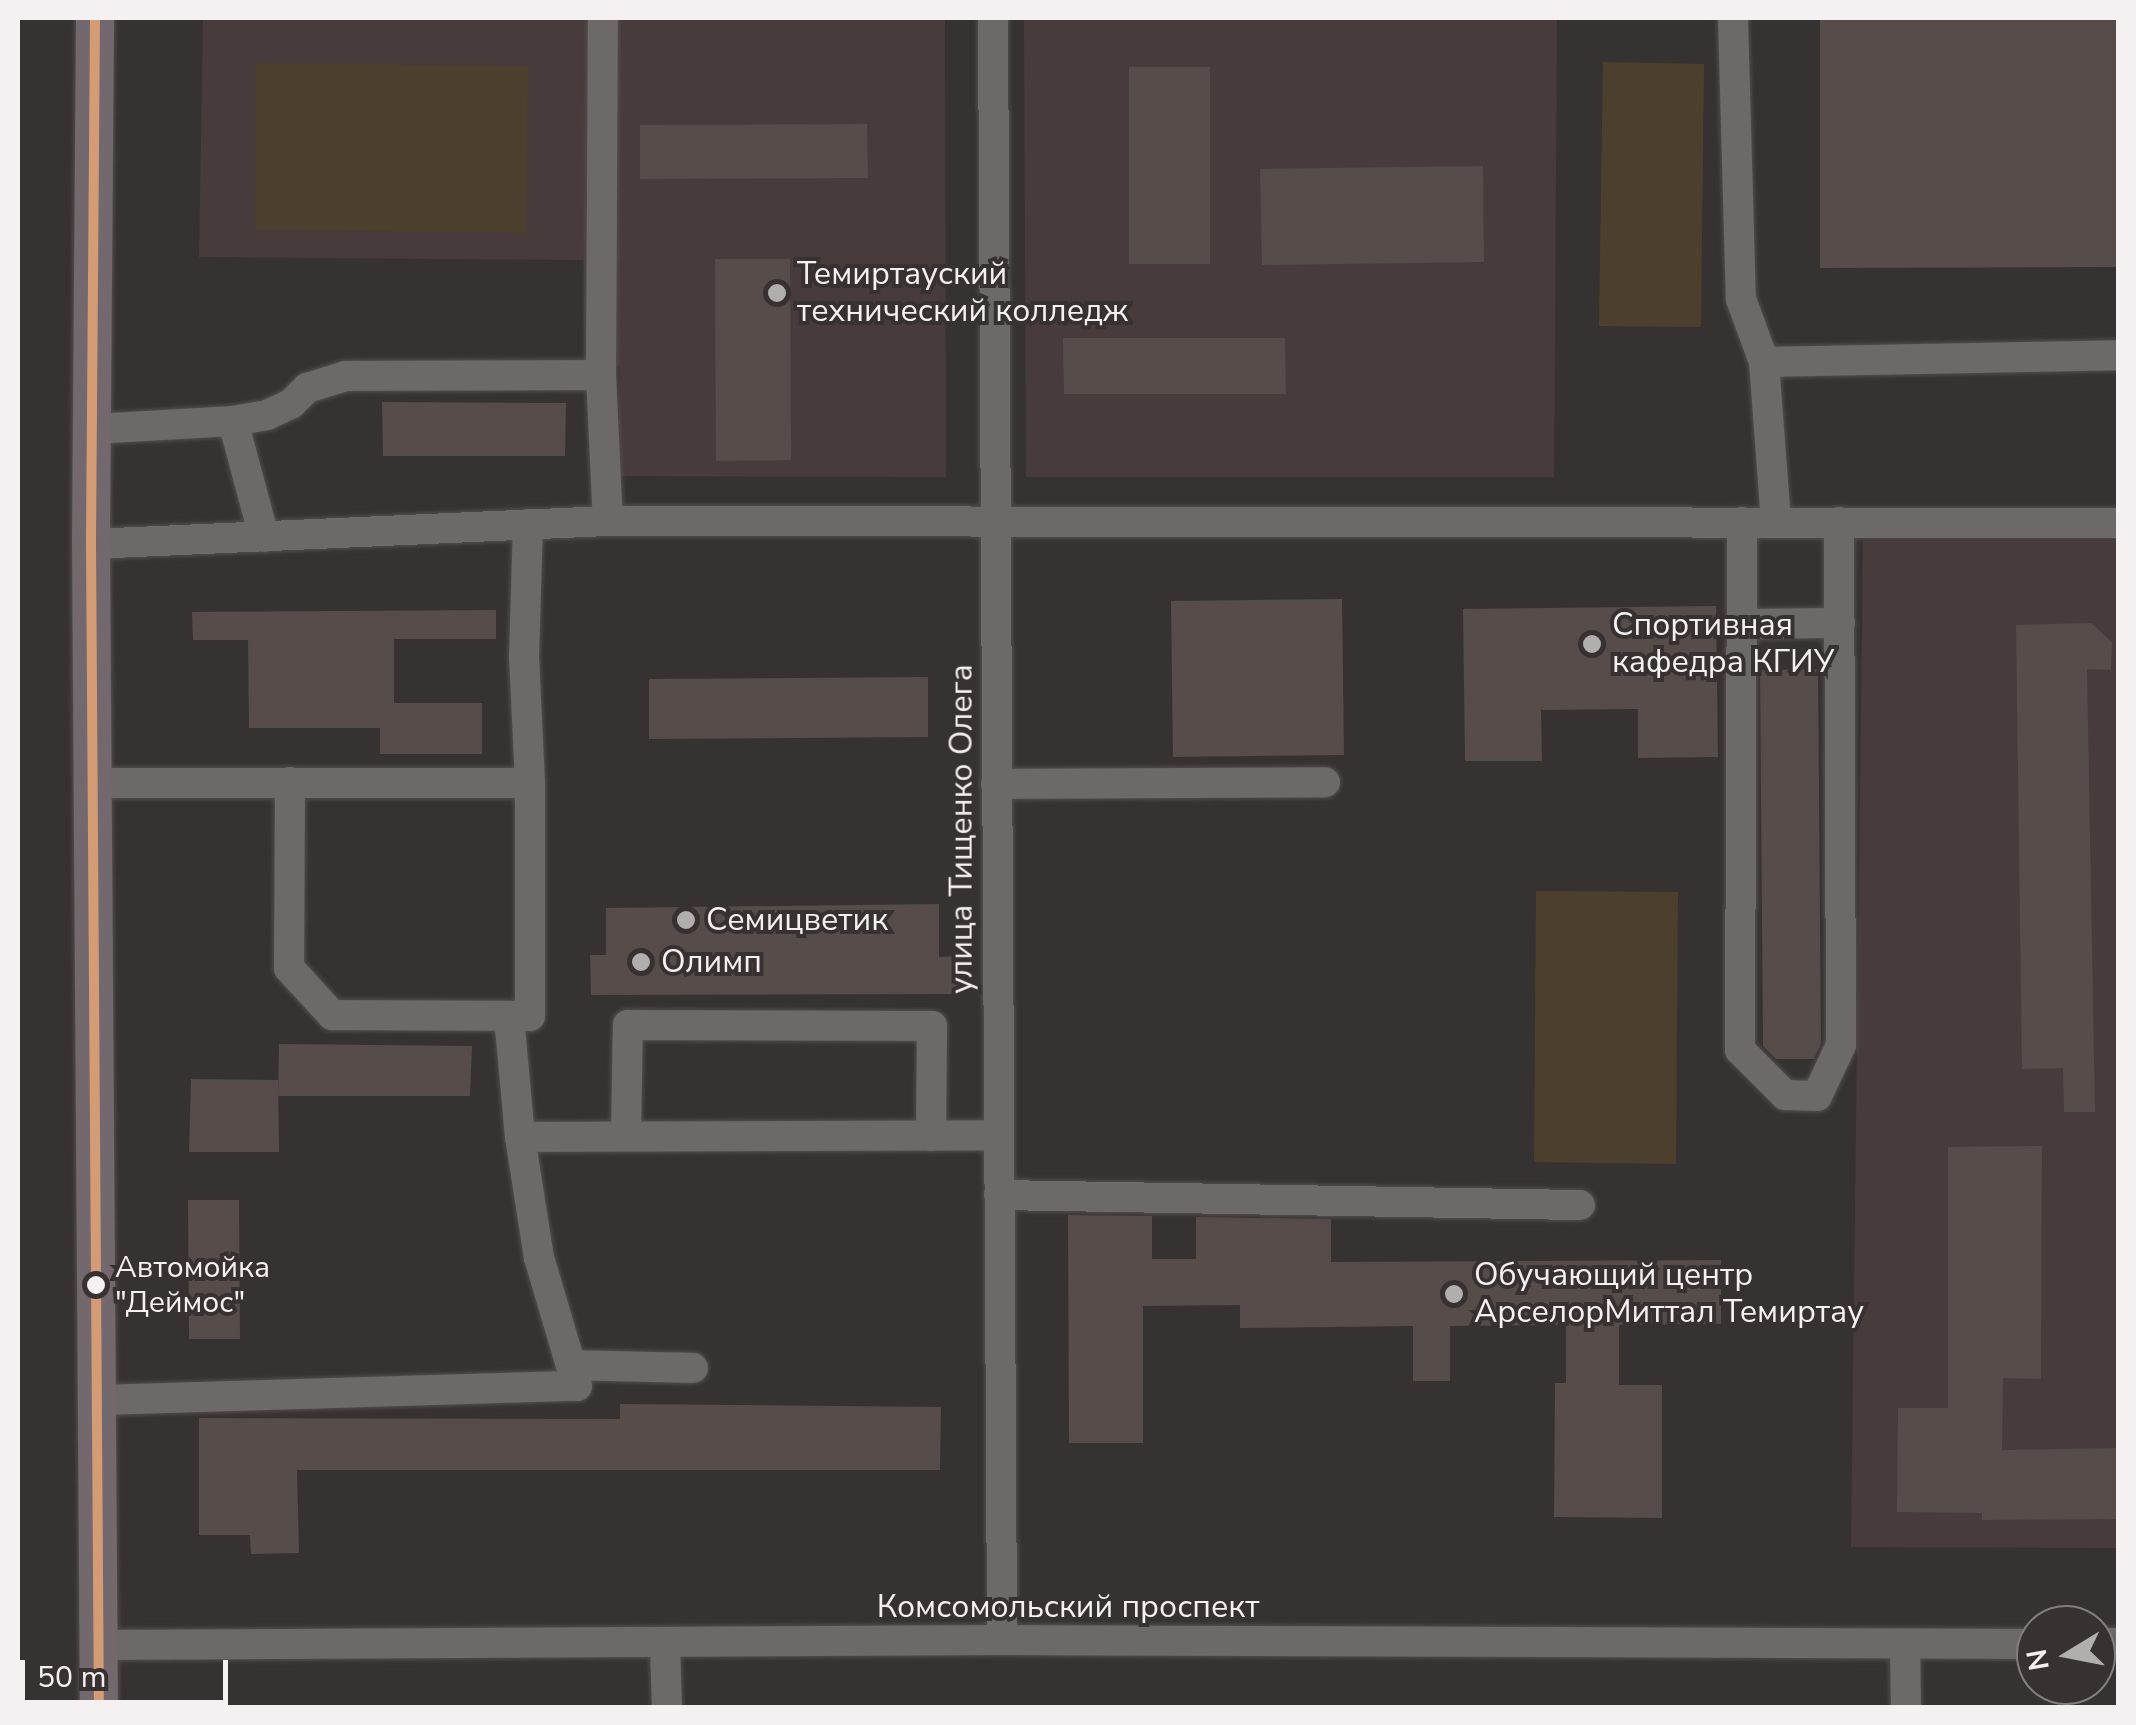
<!DOCTYPE html>
<meta charset="utf-8">
<style>
body{margin:0}
#map{position:relative;width:2136px;height:1725px;overflow:hidden;background:#373232;font-family:"Nunito Sans",sans-serif}
div>[style]{position:absolute}
[style*='--x']{left:calc(var(--x)*1px);top:calc(var(--y)*1px);width:calc(var(--w)*1px);rotate:calc(var(--a)*1deg)}
.built>*{inset:0;background:#483b3c}
.green>*{inset:0;background:#4d3f2d}
.building>*{inset:0;background:#564c4a}
.roads{filter:drop-shadow(0 0 2px #524e4e) drop-shadow(0 0 2px #524e4e)}
.minor>*{height:30px;margin:-15px;padding:0 15px;transform-origin:15px;border-radius:15px;background:#6d6969}
.major>*{height:38px;margin:-19px;padding:0 19px;transform-origin:19px;border-radius:19px;background:#72686d}
.bus-1>*{height:10px;margin:-5px;padding:0 5px;transform-origin:5px;border-radius:5px;background:#d39c74}
.dots>*{width:28px;height:28px;translate:-50% -50%;box-sizing:border-box;border:5px solid #383131;border-radius:50%}
span{translate:-50% -50%;white-space:nowrap;text-align:center;line-height:1.15;-webkit-text-stroke:8px #383131;paint-order:stroke}
.bus-label{font-size:30px;color:#f5f0f1}
.left{translate:0 -50%;text-align:left}
.poi-label{font-size:32px;color:#f5f0f1}
.street-label{font-size:32px;color:#f5f0f1}
.frame{position:absolute;inset:0;border:20px solid #f5f0f1;pointer-events:none}
.north{position:absolute;left:2016px;top:1605px;width:100px;height:100px;box-sizing:border-box;background:#383131;border:2px solid #847d7e;border-radius:50%;rotate:260deg;font-size:28px;font-weight:700;line-height:40px;text-align:center;color:#f5f0f1}
.north::after{content:'';display:block;margin:auto;width:35px;height:45px;background:#b2aeae;clip-path:polygon(50% 0,100% 100%,50% 72%,0 100%)}
.scale{position:absolute;left:20px;top:1660px;width:208px;height:45px;box-sizing:border-box;border:5px solid #f5f0f1;border-top:0;padding-left:12px;font-size:30px;line-height:35px;white-space:nowrap;color:#f5f0f1;-webkit-text-stroke:8px #383131;paint-order:stroke}
</style>
<div id="map">
<div class="built">
<div style="clip-path:polygon(203px 18px,945px 18px,946px 477px,618px 476px,620px 366px,585px 365px,584px 260px,199px 257px)"></div>
<div style="clip-path:polygon(1024px 18px,1557px 18px,1554px 477px,1026px 477px)"></div>
<div style="clip-path:polygon(1863px 541px,2118px 541px,2118px 1548px,1851px 1547px)"></div>
</div>
<div class="green">
<div style="clip-path:polygon(1603px 62px,1704px 64px,1701px 327px,1599px 326px)"></div>
<div style="clip-path:polygon(256px 63px,528px 66px,526px 233px,255px 230px)"></div>
<div style="clip-path:polygon(1536px 891px,1678px 892px,1676px 1164px,1534px 1162px)"></div>
</div>
<div class="building">
<div style="clip-path:polygon(1820px 18px,2118px 18px,2118px 267px,1820px 268px)"></div>
<div style="clip-path:polygon(1129px 67px,1210px 67px,1210px 264px,1129px 264px)"></div>
<div style="clip-path:polygon(867px 124px,868px 178px,640px 179px,640px 125px)"></div>
<div style="clip-path:polygon(1483px 166px,1484px 262px,1262px 265px,1260px 169px)"></div>
<div style="clip-path:polygon(715px 259px,790px 259px,791px 460px,716px 461px)"></div>
<div style="clip-path:polygon(1063px 338px,1285px 338px,1286px 394px,1064px 394px)"></div>
<div style="clip-path:polygon(382px 402px,566px 403px,565px 456px,383px 456px)"></div>
<div style="clip-path:polygon(1342px 599px,1344px 755px,1173px 757px,1171px 601px)"></div>
<div style="clip-path:polygon(1716px 606px,1718px 757px,1638px 758px,1638px 709px,1541px 710px,1542px 761px,1465px 761px,1463px 609px)"></div>
<div style="clip-path:polygon(496px 610px,496px 639px,394px 639px,394px 703px,482px 703px,482px 754px,380px 754px,380px 728px,249px 728px,248px 640px,193px 640px,192px 612px)"></div>
<div style="clip-path:polygon(2091px 623px,2112px 642px,2111px 670px,2087px 669px,2095px 1112px,2064px 1112px,2063px 1068px,2022px 1069px,2016px 625px)"></div>
<div style="clip-path:polygon(1818px 669px,1821px 1043px,1814px 1059px,1776px 1059px,1763px 1046px,1760px 670px)"></div>
<div style="clip-path:polygon(928px 677px,928px 737px,649px 739px,649px 679px)"></div>
<div style="clip-path:polygon(939px 904px,939px 957px,959px 956px,958px 994px,591px 995px,590px 955px,606px 955px,606px 908px)"></div>
<div style="clip-path:polygon(279px 1044px,472px 1046px,470px 1096px,278px 1096px)"></div>
<div style="clip-path:polygon(191px 1079px,278px 1080px,279px 1152px,189px 1152px)"></div>
<div style="clip-path:polygon(2042px 1146px,2041px 1379px,2003px 1378px,2002px 1450px,2118px 1448px,2118px 1519px,1982px 1520px,1982px 1513px,1897px 1512px,1898px 1408px,1948px 1408px,1948px 1147px)"></div>
<div style="clip-path:polygon(188px 1200px,239px 1200px,240px 1339px,189px 1339px)"></div>
<div style="clip-path:polygon(1068px 1215px,1152px 1216px,1152px 1259px,1196px 1259px,1196px 1217px,1331px 1219px,1331px 1262px,1721px 1260px,1721px 1324px,1619px 1325px,1619px 1385px,1662px 1385px,1662px 1518px,1554px 1517px,1555px 1383px,1566px 1383px,1566px 1325px,1450px 1326px,1450px 1381px,1413px 1381px,1413px 1326px,1240px 1328px,1240px 1305px,1143px 1306px,1143px 1443px,1069px 1443px)"></div>
<div style="clip-path:polygon(620px 1404px,941px 1407px,940px 1470px,297px 1470px,299px 1553px,251px 1554px,250px 1535px,199px 1535px,199px 1418px,620px 1419px)"></div>
</div>
<div class="roads">
<div class="minor">
<div style="--x:993;--y:18;--w:1622;--a:89.68"></div>
<div style="--x:1733;--y:18;--w:281;--a:88.4"></div>
<div style="--x:1741;--y:299;--w:67;--a:69.9"></div>
<div style="--x:1764;--y:362;--w:160;--a:85.7"></div>
<div style="--x:1764;--y:362;--w:354;--a:-1.1"></div>
<div style="--x:601;--y:375;--w:357;--a:-89.7"></div>
<div style="--x:233;--y:421;--w:120;--a:75"></div>
<div style="--x:94;--y:429;--w:139;--a:-3.3"></div>
<div style="--x:233;--y:421;--w:35;--a:-10"></div>
<div style="--x:267;--y:415;--w:26;--a:-25"></div>
<div style="--x:291;--y:404;--w:23;--a:-45"></div>
<div style="--x:307;--y:388;--w:41;--a:-17.1"></div>
<div style="--x:346;--y:376;--w:255;--a:-0.2"></div>
<div style="--x:601;--y:375;--w:146;--a:87.3"></div>
<div style="--x:1742;--y:522;--w:528;--a:90.22"></div>
<div style="--x:1740;--y:1050;--w:64;--a:45"></div>
<div style="--x:1785;--y:1095;--w:32;--a:2"></div>
<div style="--x:1817;--y:1096;--w:56;--a:-64.8"></div>
<div style="--x:1841;--y:1045;--w:523;--a:-90.22"></div>
<div style="--x:91;--y:544;--w:518;--a:-2.55"></div>
<div style="--x:608;--y:521;--w:1510;--a:0.08"></div>
<div style="--x:1742;--y:624;--w:98;--a:-0.6"></div>
<div style="--x:290;--y:782;--w:186;--a:90.3"></div>
<div style="--x:289;--y:968;--w:64;--a:47.5"></div>
<div style="--x:332;--y:1015;--w:198;--a:0.3"></div>
<div style="--x:530;--y:1016;--w:233;--a:-90"></div>
<div style="--x:93;--y:783;--w:437;--a:0"></div>
<div style="--x:530;--y:783;--w:125;--a:-92.7"></div>
<div style="--x:524;--y:658;--w:134;--a:-88.3"></div>
<div style="--x:996;--y:784;--w:329;--a:-0.3"></div>
<div style="--x:626;--y:1135;--w:110;--a:-89"></div>
<div style="--x:628;--y:1025;--w:304;--a:0.2"></div>
<div style="--x:932;--y:1026;--w:110;--a:90.5"></div>
<div style="--x:520;--y:1137;--w:479;--a:-0.2"></div>
<div style="--x:999;--y:1195;--w:581;--a:0.99"></div>
<div style="--x:571;--y:1365;--w:122;--a:1.4"></div>
<div style="--x:98;--y:1400;--w:479;--a:-1.7"></div>
<div style="--x:577;--y:1386;--w:134;--a:-106.5"></div>
<div style="--x:539;--y:1258;--w:122;--a:-98.9"></div>
<div style="--x:520;--y:1137;--w:121;--a:-95.2"></div>
<div style="--x:2096;--y:1643;--w:22;--a:0"></div>
<div style="--x:99;--y:1645;--w:903;--a:-0.32"></div>
<div style="--x:1002;--y:1640;--w:1034;--a:0.22"></div>
<div style="--x:665;--y:1645;--w:63;--a:88.2"></div>
<div style="--x:1905;--y:1646;--w:62;--a:89.1"></div>
</div>
<div class="major">
<div style="--x:95;--y:18;--w:526;--a:90.44"></div>
<div style="--x:91;--y:544;--w:1164;--a:89.61"></div>
</div>
</div>
<div class="bus-1">
<div style="--x:95;--y:18;--w:526;--a:90.44"></div>
<div style="--x:91;--y:544;--w:1164;--a:89.61"></div>
</div>
<div class="dots">
<div style="left:777px;top:293px;background:#b2aeae"></div>
<div style="left:1592px;top:644px;background:#b2aeae"></div>
<div style="left:686px;top:920px;background:#b2aeae"></div>
<div style="left:641px;top:962px;background:#b2aeae"></div>
<div style="left:96px;top:1285px;background:#f5f0f1"></div>
<div style="left:1454px;top:1294px;background:#b2aeae"></div>
</div>
<div class="bus-label">
<span class="left" style="left:115px;top:1285px">Автомойка<br>"Деймос"</span>
</div>
<div class="poi-label">
<span class="left" style="left:797px;top:293px">Темиртауский<br>технический колледж</span>
<span class="left" style="left:1612px;top:644px">Спортивная<br>кафедра КГИУ</span>
<span class="left" style="left:706px;top:920px">Семицветик</span>
<span class="left" style="left:661px;top:962px">Олимп</span>
<span class="left" style="left:1474px;top:1294px">Обучающий центр<br>АрселорМиттал Темиртау</span>
</div>
<div class="street-label">
<span style="left:962px;top:829px;rotate:-90deg">улица Тищенко Олега</span>
<span style="left:1068px;top:1607px">Комсомольский проспект</span>
</div>
<div class="frame"></div>
<div class="north">N</div>
<div class="scale">50 m</div>
</div>
